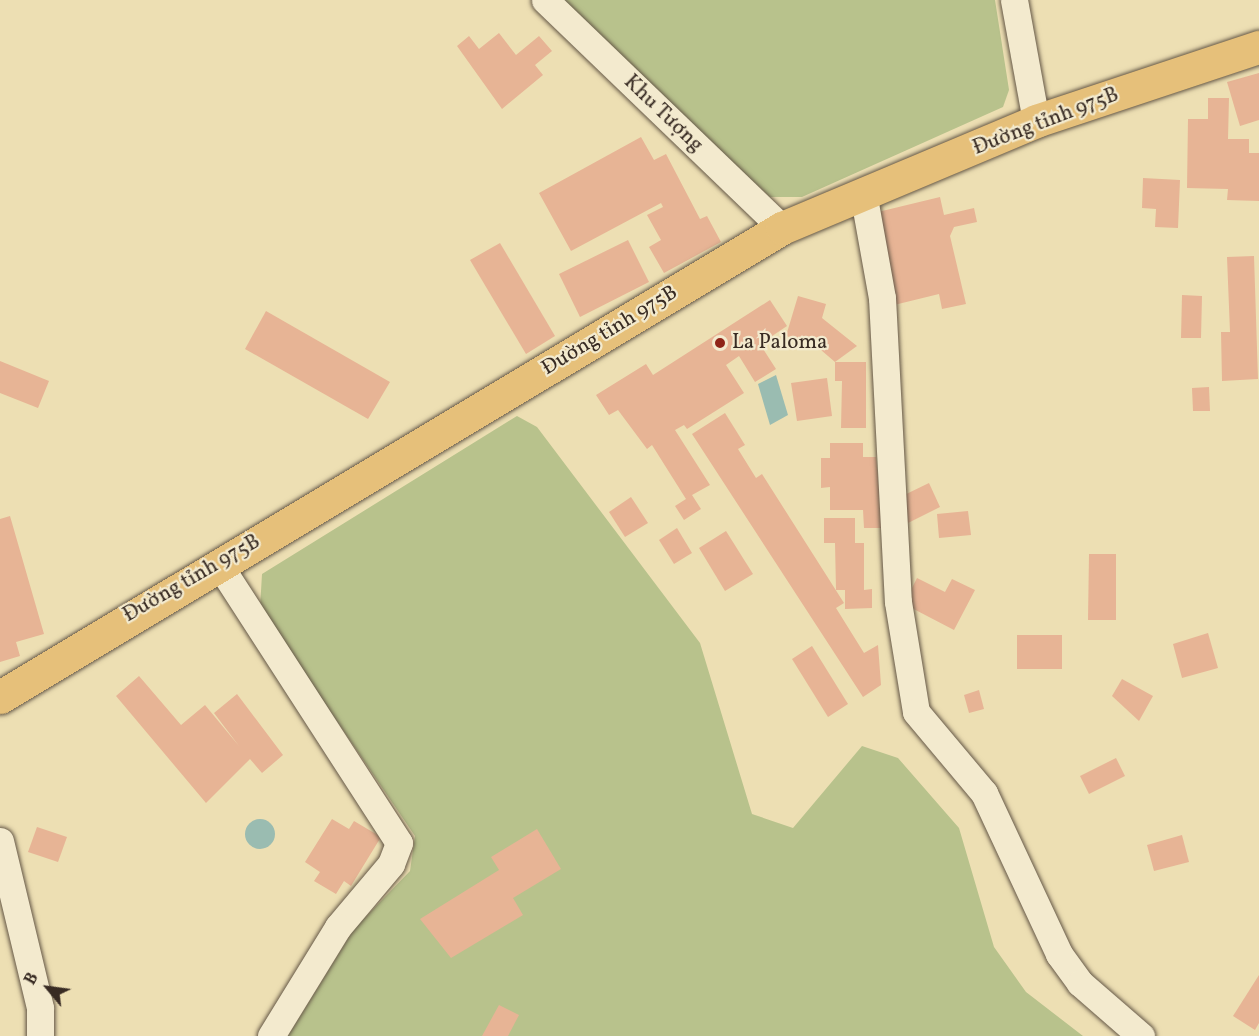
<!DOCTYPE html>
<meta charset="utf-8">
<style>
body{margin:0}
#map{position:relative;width:1259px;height:1036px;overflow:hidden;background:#eddfb3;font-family:Vollkorn,serif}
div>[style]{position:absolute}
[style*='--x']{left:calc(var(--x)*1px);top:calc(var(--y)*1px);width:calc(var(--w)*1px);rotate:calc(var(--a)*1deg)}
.green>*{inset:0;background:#b8c28c}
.water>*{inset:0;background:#9abcb1}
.round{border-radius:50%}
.building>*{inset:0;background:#e7b495}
.roads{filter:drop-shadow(0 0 2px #655847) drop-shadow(0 0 2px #655847)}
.minor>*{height:27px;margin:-13.5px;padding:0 13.5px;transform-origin:13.5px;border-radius:13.5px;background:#f3eace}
.major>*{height:33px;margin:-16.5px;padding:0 16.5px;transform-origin:16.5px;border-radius:16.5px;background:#e6c07a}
.dots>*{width:16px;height:16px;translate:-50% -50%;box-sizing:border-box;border:3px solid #f3eace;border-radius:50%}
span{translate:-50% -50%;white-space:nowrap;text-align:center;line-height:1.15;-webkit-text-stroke:4.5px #f3eace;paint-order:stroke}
.street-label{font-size:21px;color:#382b23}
.poi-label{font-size:21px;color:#382b23}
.left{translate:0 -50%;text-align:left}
.north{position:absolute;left:18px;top:958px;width:60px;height:60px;-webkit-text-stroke:4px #f3eace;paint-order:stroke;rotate:299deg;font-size:16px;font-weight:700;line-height:24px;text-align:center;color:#382b23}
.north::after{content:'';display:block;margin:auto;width:21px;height:27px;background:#382b23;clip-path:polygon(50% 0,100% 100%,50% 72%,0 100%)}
</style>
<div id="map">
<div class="green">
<div style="clip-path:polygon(559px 0,995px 0,1009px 90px,1003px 107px,802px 197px,770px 197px)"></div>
<div style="clip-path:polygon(517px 416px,537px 427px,700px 643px,752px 814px,793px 828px,862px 746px,898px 758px,959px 828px,994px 947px,1026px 992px,1083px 1036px,288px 1036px,354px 929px,410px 871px,415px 836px,260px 608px,262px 574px)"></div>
</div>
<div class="water">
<div style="clip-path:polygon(776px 375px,788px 415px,770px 425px,758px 384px)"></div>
<div class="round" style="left:245px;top:819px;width:30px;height:30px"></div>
</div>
<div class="building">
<div style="clip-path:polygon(499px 33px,516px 55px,539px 36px,552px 51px,535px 65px,543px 75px,502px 109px,457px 46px,469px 36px,479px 49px)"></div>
<div style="clip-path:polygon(1259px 73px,1259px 120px,1240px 126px,1227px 82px)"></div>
<div style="clip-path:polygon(1208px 98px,1229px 98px,1228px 139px,1249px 139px,1249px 153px,1259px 153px,1259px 201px,1227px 200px,1228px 189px,1187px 188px,1188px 119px,1208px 119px)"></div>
<div style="clip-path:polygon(641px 137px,654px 160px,666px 154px,700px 219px,707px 216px,721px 242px,664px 273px,649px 247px,661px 240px,647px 215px,663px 207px,661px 203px,571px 251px,539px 193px)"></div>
<div style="clip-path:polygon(1143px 178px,1180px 180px,1178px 228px,1155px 227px,1156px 209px,1142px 208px)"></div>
<div style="clip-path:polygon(940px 197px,944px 215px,974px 208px,977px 222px,954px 227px,950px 236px,966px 304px,942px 309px,939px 294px,890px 306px,878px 212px)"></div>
<div style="clip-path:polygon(628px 240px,649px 282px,580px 317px,559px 274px)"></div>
<div style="clip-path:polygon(500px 243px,555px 336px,526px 354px,470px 260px)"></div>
<div style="clip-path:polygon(1254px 256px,1258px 379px,1222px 381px,1221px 332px,1230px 332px,1227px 257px)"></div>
<div style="clip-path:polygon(1182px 295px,1202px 296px,1201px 338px,1181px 338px)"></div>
<div style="clip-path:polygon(798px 296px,826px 304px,822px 318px,857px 346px,835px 362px,814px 344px,786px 336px)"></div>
<div style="clip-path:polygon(770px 300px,787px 326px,760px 344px,776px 369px,755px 382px,739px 356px,726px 365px,744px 393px,687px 429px,684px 425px,675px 430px,710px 485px,692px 495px,701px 509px,684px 520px,675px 506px,686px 499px,652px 445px,647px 449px,618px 410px,609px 415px,596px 395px,646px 364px,653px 375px)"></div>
<div style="clip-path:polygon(266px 311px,390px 382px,368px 419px,245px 349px)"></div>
<div style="clip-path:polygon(0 361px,49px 381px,38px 408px,0 393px)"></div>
<div style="clip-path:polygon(835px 362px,866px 362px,866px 428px,841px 428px,842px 381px,835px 381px)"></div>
<div style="clip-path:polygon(827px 378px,832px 416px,797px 421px,791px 383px)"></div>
<div style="clip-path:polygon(1209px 387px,1210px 411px,1193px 411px,1192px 388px)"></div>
<div style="clip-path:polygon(725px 413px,745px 445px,738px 449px,756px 478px,762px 474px,844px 603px,836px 608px,864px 653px,878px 645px,881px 685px,863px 697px,692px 434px)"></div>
<div style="clip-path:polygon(830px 443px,863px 443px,863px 457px,876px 457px,883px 528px,864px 528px,863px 510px,830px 510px,830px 487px,821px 488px,821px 458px,830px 458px)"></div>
<div style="clip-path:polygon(929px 483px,940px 507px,908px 523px,896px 499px)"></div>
<div style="clip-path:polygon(631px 497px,648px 523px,625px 537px,609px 512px)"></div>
<div style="clip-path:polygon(968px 511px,971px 535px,939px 538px,937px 514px)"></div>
<div style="clip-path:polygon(10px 516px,44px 634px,16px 642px,20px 656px,0 662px,0 519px)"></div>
<div style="clip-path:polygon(824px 518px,855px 518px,855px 543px,864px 543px,864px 590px,872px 589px,872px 608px,845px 609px,845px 590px,836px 590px,835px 543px,824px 543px)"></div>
<div style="clip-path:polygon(677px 528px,692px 553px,674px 564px,659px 540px)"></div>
<div style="clip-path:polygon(726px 531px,753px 574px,725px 591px,699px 548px)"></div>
<div style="clip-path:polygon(1089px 554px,1116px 554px,1116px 620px,1088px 620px)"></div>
<div style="clip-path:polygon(917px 578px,945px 592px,952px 579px,975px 590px,954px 630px,904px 604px)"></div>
<div style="clip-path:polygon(1208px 633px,1218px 668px,1182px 678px,1173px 644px)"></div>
<div style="clip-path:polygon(1017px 635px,1062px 635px,1062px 669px,1017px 669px)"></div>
<div style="clip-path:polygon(812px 646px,848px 704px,828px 717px,792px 659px)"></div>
<div style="clip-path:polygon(139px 676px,181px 725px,205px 705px,239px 746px,214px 713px,237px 694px,283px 755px,262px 773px,250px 759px,206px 803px,116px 696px)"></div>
<div style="clip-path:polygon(1122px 679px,1153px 696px,1139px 721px,1112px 696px)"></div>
<div style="clip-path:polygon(979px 690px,984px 709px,969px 713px,964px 695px)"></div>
<div style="clip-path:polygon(1116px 758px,1125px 776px,1089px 794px,1080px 776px)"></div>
<div style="clip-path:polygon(332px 819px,349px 829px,354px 821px,381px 837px,351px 886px,344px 881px,336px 894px,314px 881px,320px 872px,305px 862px)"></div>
<div style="clip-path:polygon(37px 827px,67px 837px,58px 862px,28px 852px)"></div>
<div style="clip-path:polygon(537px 829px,561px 869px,513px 898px,523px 915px,451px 958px,420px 919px,499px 870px,491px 857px)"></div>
<div style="clip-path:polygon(1182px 835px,1189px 862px,1154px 871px,1147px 845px)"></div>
<div style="clip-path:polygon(1259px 975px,1259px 1023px,1255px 1030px,1233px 1016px)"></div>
<div style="clip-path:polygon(499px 1005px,519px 1015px,508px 1036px,482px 1036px)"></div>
</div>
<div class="roads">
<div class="minor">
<div style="--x:545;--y:0;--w:329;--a:43.9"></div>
<div style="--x:1014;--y:0;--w:123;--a:79.7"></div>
<div style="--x:864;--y:198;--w:102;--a:79.8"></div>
<div style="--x:882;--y:298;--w:304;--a:87"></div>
<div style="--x:898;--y:602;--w:111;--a:80.7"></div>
<div style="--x:916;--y:712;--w:106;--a:50"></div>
<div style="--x:984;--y:793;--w:178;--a:65"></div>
<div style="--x:1059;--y:954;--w:36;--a:54"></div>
<div style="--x:1080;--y:983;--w:81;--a:41"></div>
<div style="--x:218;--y:563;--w:333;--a:57.1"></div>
<div style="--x:399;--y:843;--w:22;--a:111"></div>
<div style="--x:391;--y:864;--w:82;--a:130.1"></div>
<div style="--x:338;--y:927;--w:128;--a:121.6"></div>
<div style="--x:0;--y:841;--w:172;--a:76.5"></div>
<div style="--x:40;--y:1008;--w:28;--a:90"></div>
</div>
<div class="major">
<div style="--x:0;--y:697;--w:912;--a:-30.95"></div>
<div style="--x:782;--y:228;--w:276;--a:-22.8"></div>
<div style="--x:1036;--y:121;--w:235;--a:-18.4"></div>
</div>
</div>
<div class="dots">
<div style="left:720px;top:343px;background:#8f2418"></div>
</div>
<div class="street-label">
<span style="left:663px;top:114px;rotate:44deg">Khu Tượng</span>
<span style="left:1046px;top:122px;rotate:-21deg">Đường tỉnh 975B</span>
<span style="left:610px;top:331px;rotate:-31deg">Đường tỉnh 975B</span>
<span style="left:192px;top:579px;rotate:-30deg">Đường tỉnh 975B</span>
</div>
<div class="poi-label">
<span class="left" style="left:732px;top:343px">La Paloma</span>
</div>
<div class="north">B</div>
</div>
